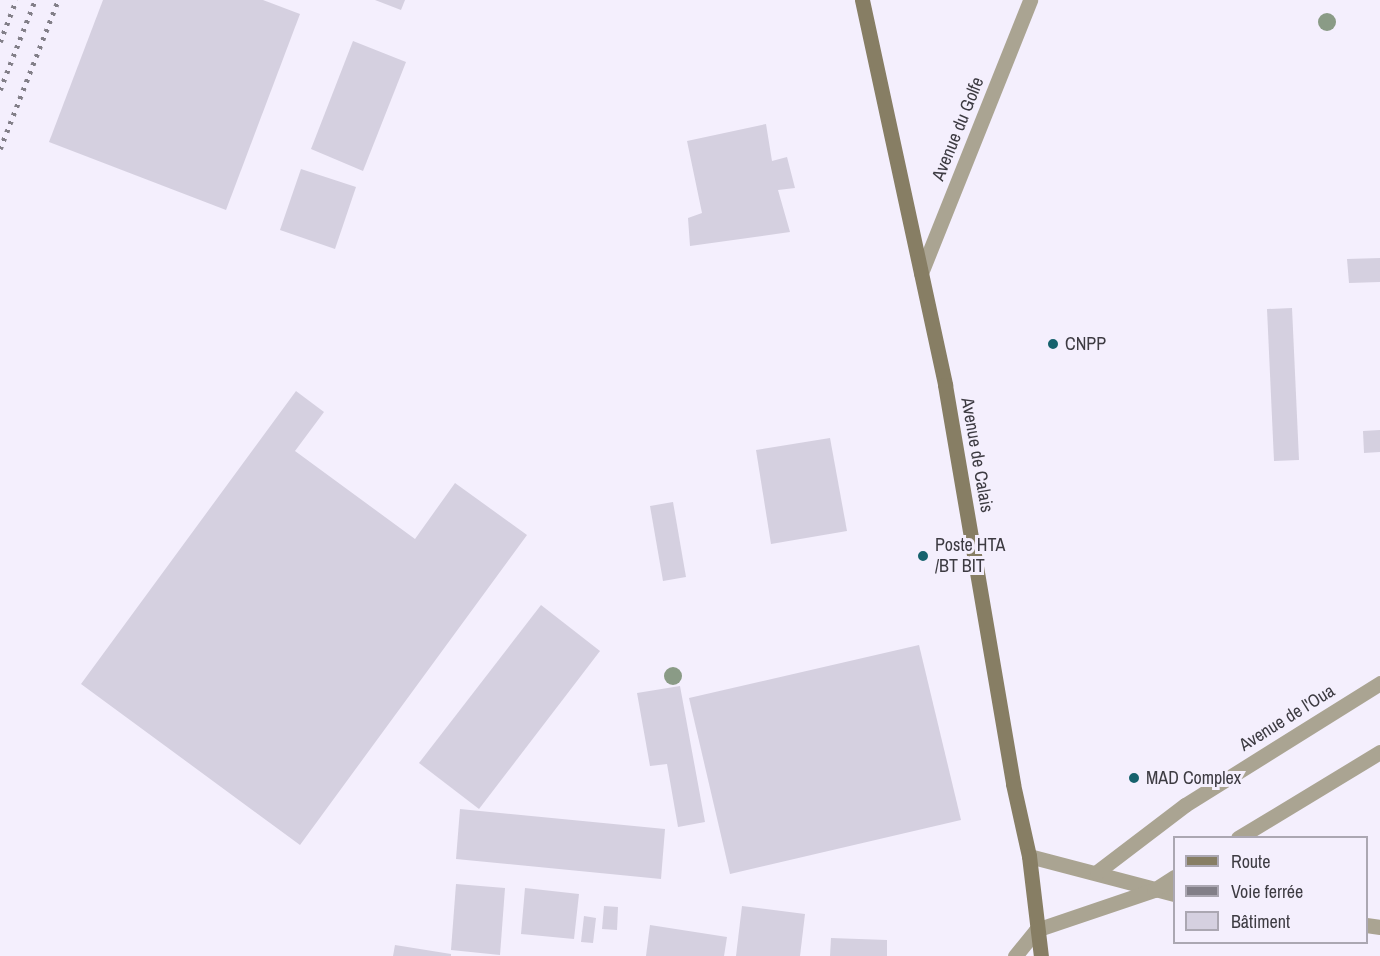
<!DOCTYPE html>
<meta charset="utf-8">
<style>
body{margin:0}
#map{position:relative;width:1380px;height:956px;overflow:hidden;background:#f4effd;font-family:"Archivo Narrow",sans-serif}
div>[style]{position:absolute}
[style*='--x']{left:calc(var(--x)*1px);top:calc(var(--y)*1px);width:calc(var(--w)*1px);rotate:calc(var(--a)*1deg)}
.building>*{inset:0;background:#d5d0e0}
.lane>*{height:15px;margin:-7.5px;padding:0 7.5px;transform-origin:7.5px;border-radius:7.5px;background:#aaa492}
.street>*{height:15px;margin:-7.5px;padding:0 7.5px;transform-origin:7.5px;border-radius:7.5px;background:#aaa492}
.secondary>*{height:15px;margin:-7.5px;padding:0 7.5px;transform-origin:7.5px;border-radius:7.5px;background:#877e64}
.rail>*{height:4.5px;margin-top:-2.25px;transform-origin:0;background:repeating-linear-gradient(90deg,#827f88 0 3px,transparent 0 9px)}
.trees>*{width:18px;height:18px;margin:-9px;border-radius:50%;background:#8a9b86}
.dots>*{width:16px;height:16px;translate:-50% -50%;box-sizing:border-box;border:3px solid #f4effd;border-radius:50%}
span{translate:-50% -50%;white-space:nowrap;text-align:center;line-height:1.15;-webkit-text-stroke:6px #f4effd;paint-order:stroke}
.street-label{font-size:18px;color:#3d3b42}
.poi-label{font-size:18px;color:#3d3b42}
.left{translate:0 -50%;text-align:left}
.legend{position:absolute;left:1173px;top:836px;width:195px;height:108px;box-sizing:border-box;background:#f4effd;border:2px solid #aba7b2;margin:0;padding:8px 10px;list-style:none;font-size:18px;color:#3d3b42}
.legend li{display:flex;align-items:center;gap:12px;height:30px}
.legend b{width:30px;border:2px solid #aba7b2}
</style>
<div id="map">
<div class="building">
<div style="clip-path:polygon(103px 0,263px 0,300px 14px,226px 210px,49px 142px)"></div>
<div style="clip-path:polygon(375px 0,405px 0,401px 10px)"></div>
<div style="clip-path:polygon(353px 41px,406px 62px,363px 171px,311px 149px)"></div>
<div style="clip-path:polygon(766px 124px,772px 161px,787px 157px,795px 188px,778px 190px,790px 232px,690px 246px,688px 218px,702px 213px,687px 141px)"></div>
<div style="clip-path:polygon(301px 169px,356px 187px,335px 249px,280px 230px)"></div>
<div style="clip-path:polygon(1380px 258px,1380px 282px,1349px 283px,1347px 259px)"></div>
<div style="clip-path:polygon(1292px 308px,1299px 460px,1274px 461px,1267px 309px)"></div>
<div style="clip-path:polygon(296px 391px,324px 412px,295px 451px,415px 539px,455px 483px,527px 535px,300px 845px,81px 684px)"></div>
<div style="clip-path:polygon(1380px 430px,1380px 452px,1364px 453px,1363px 431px)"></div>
<div style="clip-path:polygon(830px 438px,847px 531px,771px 544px,756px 450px)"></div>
<div style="clip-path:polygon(673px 502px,686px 577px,663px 581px,650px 506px)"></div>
<div style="clip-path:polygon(541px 605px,600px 651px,479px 809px,419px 763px)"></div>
<div style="clip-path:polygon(919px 645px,961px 820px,730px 874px,689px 698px)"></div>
<div style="clip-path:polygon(680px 686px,705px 822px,678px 827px,667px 764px,650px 766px,637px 693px)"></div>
<div style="clip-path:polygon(460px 809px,665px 829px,661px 879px,456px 859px)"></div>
<div style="clip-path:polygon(456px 884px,505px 888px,500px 955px,451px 950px)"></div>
<div style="clip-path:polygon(525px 888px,579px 894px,574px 939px,521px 934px)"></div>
<div style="clip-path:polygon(604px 906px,618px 907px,617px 930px,602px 929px)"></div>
<div style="clip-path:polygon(742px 906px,805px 914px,800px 956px,736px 956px)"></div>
<div style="clip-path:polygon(584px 916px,596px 918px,593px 943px,581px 942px)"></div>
<div style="clip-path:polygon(650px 925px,727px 937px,724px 956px,646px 956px)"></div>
<div style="clip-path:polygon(831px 938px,887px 940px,887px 956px,830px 956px)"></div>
<div style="clip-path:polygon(395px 945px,451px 954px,451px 956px,393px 956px)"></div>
</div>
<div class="lane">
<div style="--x:1015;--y:956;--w:33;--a:-51"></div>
</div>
<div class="street">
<div style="--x:921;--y:273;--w:294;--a:-68.2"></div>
<div style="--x:1238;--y:838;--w:166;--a:-31.2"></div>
<div style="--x:1029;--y:856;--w:150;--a:14.7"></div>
<div style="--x:1097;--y:872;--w:111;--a:-37.3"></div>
<div style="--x:1185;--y:805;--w:230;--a:-32"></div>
<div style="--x:1366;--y:925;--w:14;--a:8"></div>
<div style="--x:1036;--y:930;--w:125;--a:-18.7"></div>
<div style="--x:1154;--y:890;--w:24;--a:-33"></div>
</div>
<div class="secondary">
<div style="--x:862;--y:0;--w:394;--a:77.8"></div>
<div style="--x:945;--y:385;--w:405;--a:80.3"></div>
<div style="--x:1013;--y:784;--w:74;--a:77.5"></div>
<div style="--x:1029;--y:856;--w:101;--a:83.2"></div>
</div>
<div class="rail">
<div style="--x:0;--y:42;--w:45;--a:-69.1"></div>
<div style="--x:0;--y:90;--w:97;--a:-68.7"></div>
<div style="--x:0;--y:149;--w:160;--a:-68.7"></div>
</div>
<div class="trees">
<div style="left:1327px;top:22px"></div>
<div style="left:673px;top:676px"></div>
</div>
<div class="dots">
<div style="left:1053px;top:344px;background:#16626d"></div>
<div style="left:923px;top:556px;background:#16626d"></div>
<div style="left:1134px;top:778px;background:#16626d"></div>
</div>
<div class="street-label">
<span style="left:958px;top:129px;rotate:-68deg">Avenue du Golfe</span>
<span style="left:977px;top:455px;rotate:80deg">Avenue de Calais</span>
<span style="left:1287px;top:718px;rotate:-32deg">Avenue de l'Oua</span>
</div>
<div class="poi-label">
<span class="left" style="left:1065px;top:344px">CNPP</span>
<span class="left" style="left:935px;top:556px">Poste HTA<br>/BT BIT</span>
<span class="left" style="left:1146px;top:778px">MAD Complex</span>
</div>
<ul class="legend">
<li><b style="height:8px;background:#877e64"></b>Route</li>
<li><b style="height:8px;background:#827f88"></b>Voie ferrée</li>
<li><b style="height:16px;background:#d5d0e0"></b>Bâtiment</li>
</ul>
</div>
